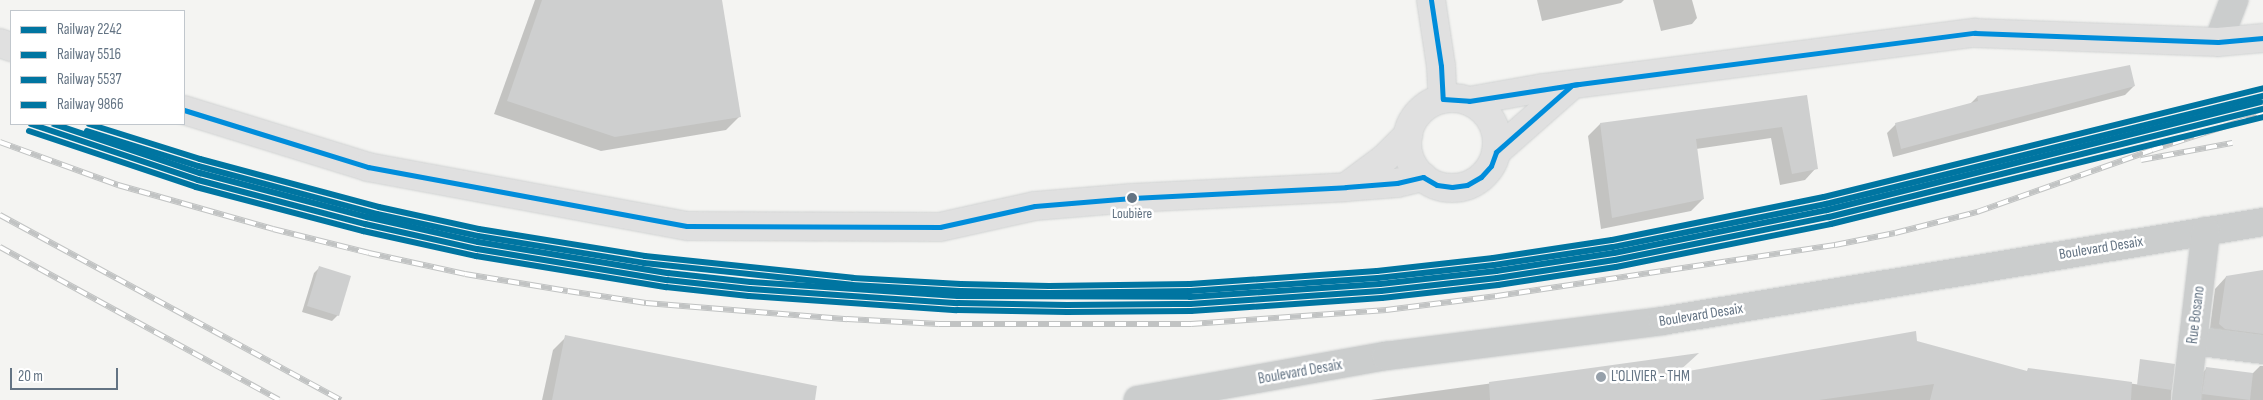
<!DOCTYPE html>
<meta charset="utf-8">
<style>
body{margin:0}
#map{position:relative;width:2263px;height:400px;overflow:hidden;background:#f4f4f2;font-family:"Sofia Sans Condensed",sans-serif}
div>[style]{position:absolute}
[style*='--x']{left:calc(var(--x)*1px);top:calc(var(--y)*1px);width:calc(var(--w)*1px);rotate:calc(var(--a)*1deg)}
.shadow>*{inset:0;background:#0003}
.building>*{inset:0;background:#cecfcf}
.roads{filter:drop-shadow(0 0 1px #d0d2d2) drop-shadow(0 0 1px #d0d2d2)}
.street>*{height:28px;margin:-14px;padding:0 14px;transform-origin:14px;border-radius:14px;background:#cbcdcd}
.secondary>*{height:28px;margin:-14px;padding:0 14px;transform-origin:14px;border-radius:14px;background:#e0e0e0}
.secondary>.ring{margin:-14px;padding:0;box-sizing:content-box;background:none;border:28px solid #e0e0e0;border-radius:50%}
.rail>*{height:5.5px;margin-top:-2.75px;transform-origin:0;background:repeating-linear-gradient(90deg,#fff 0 11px,#c1c3c3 0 22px);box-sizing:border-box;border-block:1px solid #c1c3c3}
.bus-1>*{height:5px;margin:-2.5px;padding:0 2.5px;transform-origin:2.5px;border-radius:2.5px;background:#008ddb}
.rail-1>*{height:6px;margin:-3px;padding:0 3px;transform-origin:3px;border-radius:3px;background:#0075a1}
.rail-2>*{height:6px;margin:-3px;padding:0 3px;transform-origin:3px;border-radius:3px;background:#0075a1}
.rail-3>*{height:6px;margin:-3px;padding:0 3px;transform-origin:3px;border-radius:3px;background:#0075a1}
.rail-4>*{height:6px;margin:-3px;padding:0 3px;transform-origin:3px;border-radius:3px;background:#0075a1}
.rail-5>*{height:6px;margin:-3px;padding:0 3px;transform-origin:3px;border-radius:3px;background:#0075a1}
.dots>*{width:14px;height:14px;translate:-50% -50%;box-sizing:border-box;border:2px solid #fff;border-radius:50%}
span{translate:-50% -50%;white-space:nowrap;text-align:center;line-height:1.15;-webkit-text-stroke:5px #fff;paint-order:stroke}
.bus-label{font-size:14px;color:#637383}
.street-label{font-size:15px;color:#637383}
.poi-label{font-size:15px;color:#637383}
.left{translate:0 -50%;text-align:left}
.legend{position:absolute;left:10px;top:10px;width:175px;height:115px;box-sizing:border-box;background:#fff;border:1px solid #c1c7cd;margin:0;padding:6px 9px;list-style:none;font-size:15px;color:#637383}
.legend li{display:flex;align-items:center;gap:10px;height:25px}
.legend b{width:25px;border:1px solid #c1c7cd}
.scale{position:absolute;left:10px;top:368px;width:108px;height:22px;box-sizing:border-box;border:2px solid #637383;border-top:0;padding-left:6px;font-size:15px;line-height:18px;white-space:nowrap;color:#637383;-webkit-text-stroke:4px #fff;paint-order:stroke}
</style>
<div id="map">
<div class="shadow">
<div style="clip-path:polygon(535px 0,721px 0,740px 116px,726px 130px,601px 151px,494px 114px)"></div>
<div style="clip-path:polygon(1537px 0,1624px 0,1621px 3px,1542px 21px)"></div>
<div style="clip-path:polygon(1653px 0,1692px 0,1697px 18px,1692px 24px,1661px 31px)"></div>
<div style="clip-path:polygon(2134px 86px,2125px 95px,1893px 157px,1887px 133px,1896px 124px,1970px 104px,1977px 97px)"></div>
<div style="clip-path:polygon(1806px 96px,1816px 168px,1805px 180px,1780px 185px,1771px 138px,1696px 149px,1703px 199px,1691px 211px,1601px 229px,1588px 136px,1600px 124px)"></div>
<div style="clip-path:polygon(319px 268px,338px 315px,332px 321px,302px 312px,314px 273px)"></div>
<div style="clip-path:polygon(2263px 271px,2263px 351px,2209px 335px,2215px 289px,2226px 277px)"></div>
<div style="clip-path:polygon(566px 337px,762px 400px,542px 400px,553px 350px)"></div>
<div style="clip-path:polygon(1916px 342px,2026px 372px,2029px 370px,2157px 387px,2173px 365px,2171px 400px,1371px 400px,1695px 355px,1675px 374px)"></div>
<div style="clip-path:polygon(2260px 366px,2263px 366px,2263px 400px,2192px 400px,2195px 380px,2206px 369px,2251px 375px)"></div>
</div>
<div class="building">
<div style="clip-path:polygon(542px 0,722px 0,741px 117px,615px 137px,507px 101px)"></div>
<div style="clip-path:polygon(2130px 65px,2135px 86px,1901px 149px,1895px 123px,1978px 101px,1977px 96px)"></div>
<div style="clip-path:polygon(1807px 95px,1818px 169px,1792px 174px,1782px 127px,1696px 139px,1704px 199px,1612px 218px,1600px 123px)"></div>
<div style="clip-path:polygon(319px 266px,351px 276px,339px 316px,307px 306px)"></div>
<div style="clip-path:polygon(2263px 270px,2263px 334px,2225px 329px,2219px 324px,2226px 276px)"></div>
<div style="clip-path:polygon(1916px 331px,1917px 341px,2027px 371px,2028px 368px,2132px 382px,2131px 400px,1930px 400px,1934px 384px,1819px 400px,1490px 400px,1489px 382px,1699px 353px,1677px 373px)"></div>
<div style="clip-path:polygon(565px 335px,817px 386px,815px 400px,552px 400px)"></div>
<div style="clip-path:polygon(2140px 359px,2175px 364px,2172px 390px,2137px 385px)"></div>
<div style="clip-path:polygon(2206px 367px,2253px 373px,2250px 400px,2202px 394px)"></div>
</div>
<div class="roads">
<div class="street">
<div style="--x:2218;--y:42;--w:45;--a:-69.1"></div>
<div style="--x:2193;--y:341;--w:71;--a:7.3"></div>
<div style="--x:1138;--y:400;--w:252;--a:-10.1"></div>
<div style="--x:1386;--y:356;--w:278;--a:-7.2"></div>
<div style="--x:1662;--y:321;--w:609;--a:-9.35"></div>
<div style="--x:2186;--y:400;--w:170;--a:-83.3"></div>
</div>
<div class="secondary">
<div style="--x:1431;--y:0;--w:67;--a:81.4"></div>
<div style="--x:1441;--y:66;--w:33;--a:87"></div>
<div style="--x:0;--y:43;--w:12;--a:20"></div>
<div class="ring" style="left:1407px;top:98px;width:62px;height:62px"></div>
<div style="--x:1469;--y:101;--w:75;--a:-10"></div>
<div style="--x:1543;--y:88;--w:435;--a:-7.3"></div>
<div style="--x:1975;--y:33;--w:243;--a:2.1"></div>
<div style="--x:2218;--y:42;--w:45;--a:-5.1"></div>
<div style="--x:184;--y:110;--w:193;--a:17.2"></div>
<div style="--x:368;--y:167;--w:324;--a:10.5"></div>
<div style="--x:687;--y:226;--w:253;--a:0.2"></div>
<div style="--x:940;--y:227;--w:97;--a:-12.5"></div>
<div style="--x:1035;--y:206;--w:97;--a:-4.7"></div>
<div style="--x:1132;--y:198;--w:214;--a:-2.9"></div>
<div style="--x:1346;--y:187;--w:51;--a:-4.5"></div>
<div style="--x:1397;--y:183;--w:27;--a:-13"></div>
<div style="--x:1496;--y:152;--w:101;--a:-41.4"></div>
<div style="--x:1346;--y:187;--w:49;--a:-36.6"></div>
<div style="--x:1385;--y:158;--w:33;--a:-45"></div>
</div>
</div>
<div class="rail">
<div style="--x:0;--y:142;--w:126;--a:20"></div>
<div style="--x:118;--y:185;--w:161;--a:15.8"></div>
<div style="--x:273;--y:229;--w:99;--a:14"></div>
<div style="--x:369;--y:253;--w:98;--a:12.3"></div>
<div style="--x:465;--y:274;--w:104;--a:9.4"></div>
<div style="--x:568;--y:291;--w:79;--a:8.7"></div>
<div style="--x:646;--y:303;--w:202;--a:4.6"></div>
<div style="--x:847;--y:319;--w:92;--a:3.1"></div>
<div style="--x:939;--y:324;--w:252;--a:0"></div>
<div style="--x:1191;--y:324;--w:196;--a:-4.1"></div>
<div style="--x:1386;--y:310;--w:112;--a:-7.2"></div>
<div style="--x:1497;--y:296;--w:342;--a:-8.6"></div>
<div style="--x:1835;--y:245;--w:61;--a:-11.3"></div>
<div style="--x:1895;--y:233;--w:85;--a:-14.4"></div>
<div style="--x:1977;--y:212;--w:186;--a:-19.5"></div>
<div style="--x:2152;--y:150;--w:117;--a:-18"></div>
<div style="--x:2141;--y:160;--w:93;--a:-10.6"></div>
<div style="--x:0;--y:215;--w:388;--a:28.5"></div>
<div style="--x:0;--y:247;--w:318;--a:28.7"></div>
</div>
<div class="bus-1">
<div style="--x:1431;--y:0;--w:67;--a:81.4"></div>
<div style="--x:1441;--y:66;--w:33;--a:87"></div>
<div style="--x:1443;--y:99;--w:26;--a:4"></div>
<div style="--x:1469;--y:101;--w:111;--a:-8.8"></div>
<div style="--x:184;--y:110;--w:193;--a:17.2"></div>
<div style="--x:368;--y:167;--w:324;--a:10.5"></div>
<div style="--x:687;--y:226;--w:253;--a:0.2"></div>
<div style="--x:940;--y:227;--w:97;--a:-12.5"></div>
<div style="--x:1035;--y:206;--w:97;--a:-4.7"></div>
<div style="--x:1132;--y:198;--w:214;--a:-2.9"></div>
<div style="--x:1346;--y:187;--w:51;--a:-4.5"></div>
<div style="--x:1397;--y:183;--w:27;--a:-13"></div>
<div style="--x:1423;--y:177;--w:16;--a:30"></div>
<div style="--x:1437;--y:185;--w:15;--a:8"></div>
<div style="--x:1452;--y:187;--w:15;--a:-8"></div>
<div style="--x:1467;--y:185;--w:16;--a:-30"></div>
<div style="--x:1481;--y:177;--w:15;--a:-48"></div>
<div style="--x:1491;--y:166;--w:15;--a:-70"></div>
<div style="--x:1496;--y:152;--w:101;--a:-41.4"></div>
<div style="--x:1572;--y:85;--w:406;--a:-7.4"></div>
<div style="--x:1975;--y:33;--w:243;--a:2.1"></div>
<div style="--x:2218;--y:42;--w:45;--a:-5.1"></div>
</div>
<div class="rail-1">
<div style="--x:31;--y:124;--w:176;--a:18.5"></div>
<div style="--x:198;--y:180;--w:173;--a:14.8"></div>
<div style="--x:365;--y:224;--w:115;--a:12.6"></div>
<div style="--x:477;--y:249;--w:193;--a:9.3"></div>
<div style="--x:667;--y:280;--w:83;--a:6.2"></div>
<div style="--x:750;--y:289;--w:208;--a:3.9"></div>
<div style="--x:958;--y:303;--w:109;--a:1.1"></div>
<div style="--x:1067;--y:305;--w:123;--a:-0.5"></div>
<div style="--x:1190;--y:304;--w:191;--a:-3.9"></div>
<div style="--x:1381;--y:291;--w:117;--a:-6.4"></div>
<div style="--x:1497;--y:278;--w:119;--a:-8.7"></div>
<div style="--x:1615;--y:260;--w:218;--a:-11.4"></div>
<div style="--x:1829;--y:217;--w:447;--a:-14"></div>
</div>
<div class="rail-2">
<div style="--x:29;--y:131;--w:176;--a:18.5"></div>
<div style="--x:196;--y:187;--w:173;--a:14.8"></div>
<div style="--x:363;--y:231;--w:116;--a:12.5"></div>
<div style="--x:476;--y:256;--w:193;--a:9.3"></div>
<div style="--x:666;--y:287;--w:83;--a:6.2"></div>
<div style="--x:749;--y:296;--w:208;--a:3.9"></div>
<div style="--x:957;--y:310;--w:110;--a:1"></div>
<div style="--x:1067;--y:312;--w:124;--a:-0.5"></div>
<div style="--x:1191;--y:311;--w:191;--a:-3.9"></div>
<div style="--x:1382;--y:298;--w:117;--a:-6.4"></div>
<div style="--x:1498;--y:285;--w:119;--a:-8.7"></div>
<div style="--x:1616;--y:267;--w:219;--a:-11.3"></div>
<div style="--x:1831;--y:224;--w:445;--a:-13.9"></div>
</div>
<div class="rail-3">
<div style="--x:89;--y:124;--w:116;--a:17.5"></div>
<div style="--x:200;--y:159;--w:185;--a:15"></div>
<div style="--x:379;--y:207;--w:102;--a:12.4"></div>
<div style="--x:479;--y:229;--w:168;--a:9.2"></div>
<div style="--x:645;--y:256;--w:209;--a:6"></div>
<div style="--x:853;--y:278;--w:108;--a:3.2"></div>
<div style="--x:961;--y:284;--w:88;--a:1.3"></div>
<div style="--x:1049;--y:286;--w:141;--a:-0.8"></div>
<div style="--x:1190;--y:284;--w:187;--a:-4"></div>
<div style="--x:1377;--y:271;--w:117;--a:-6.4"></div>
<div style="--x:1493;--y:258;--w:120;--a:-8.6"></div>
<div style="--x:1612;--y:240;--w:216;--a:-11.5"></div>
<div style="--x:1824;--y:197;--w:452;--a:-13.9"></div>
</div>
<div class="rail-4">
<div style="--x:54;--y:124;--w:154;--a:18.6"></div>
<div style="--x:200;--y:173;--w:173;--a:14.8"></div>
<div style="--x:367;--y:217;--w:114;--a:12.7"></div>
<div style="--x:478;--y:242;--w:193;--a:9.3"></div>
<div style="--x:668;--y:273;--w:83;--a:6.2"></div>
<div style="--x:751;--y:282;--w:207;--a:3.9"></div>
<div style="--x:958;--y:296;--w:232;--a:0.2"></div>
<div style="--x:1190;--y:297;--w:190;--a:-3.9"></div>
<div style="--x:1380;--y:284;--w:117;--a:-6.4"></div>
<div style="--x:1496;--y:271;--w:119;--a:-8.7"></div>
<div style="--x:1614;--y:253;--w:217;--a:-11.4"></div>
<div style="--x:1827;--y:210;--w:447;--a:-14"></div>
</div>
<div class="rail-5">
<div style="--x:87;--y:131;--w:116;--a:17.5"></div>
<div style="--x:198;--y:166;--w:185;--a:15"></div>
<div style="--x:377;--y:214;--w:103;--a:12.3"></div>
<div style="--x:478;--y:236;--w:168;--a:9.2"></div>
<div style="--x:644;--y:263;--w:209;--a:6"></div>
<div style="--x:852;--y:285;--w:109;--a:3.2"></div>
<div style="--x:961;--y:291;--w:88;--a:1.3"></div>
<div style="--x:1049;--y:293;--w:141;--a:-0.8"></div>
<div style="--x:1190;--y:291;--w:188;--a:-4"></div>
<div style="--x:1378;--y:278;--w:117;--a:-6.4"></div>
<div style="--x:1494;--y:265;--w:120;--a:-8.6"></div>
<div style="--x:1613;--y:247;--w:217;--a:-11.4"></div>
<div style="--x:1826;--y:204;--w:450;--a:-13.9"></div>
</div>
<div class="dots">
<div style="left:1132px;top:198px;background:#637383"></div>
<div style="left:1601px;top:377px;background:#96a0aa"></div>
</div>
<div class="bus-label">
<span style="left:1132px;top:214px">Loubière</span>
</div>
<div class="street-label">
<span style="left:2101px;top:248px;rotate:-9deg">Boulevard Desaix</span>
<span style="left:1701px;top:315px;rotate:-9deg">Boulevard Desaix</span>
<span style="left:2196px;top:315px;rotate:-83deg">Rue Bosano</span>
<span style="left:1300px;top:372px;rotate:-10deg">Boulevard Desaix</span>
</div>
<div class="poi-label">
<span class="left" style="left:1611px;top:377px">L'OLIVIER - THM</span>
</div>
<ul class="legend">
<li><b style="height:6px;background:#0075a1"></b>Railway 2242</li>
<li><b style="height:6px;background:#0075a1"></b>Railway 5516</li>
<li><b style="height:6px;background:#0075a1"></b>Railway 5537</li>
<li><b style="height:6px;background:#0075a1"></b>Railway 9866</li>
</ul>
<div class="scale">20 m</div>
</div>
